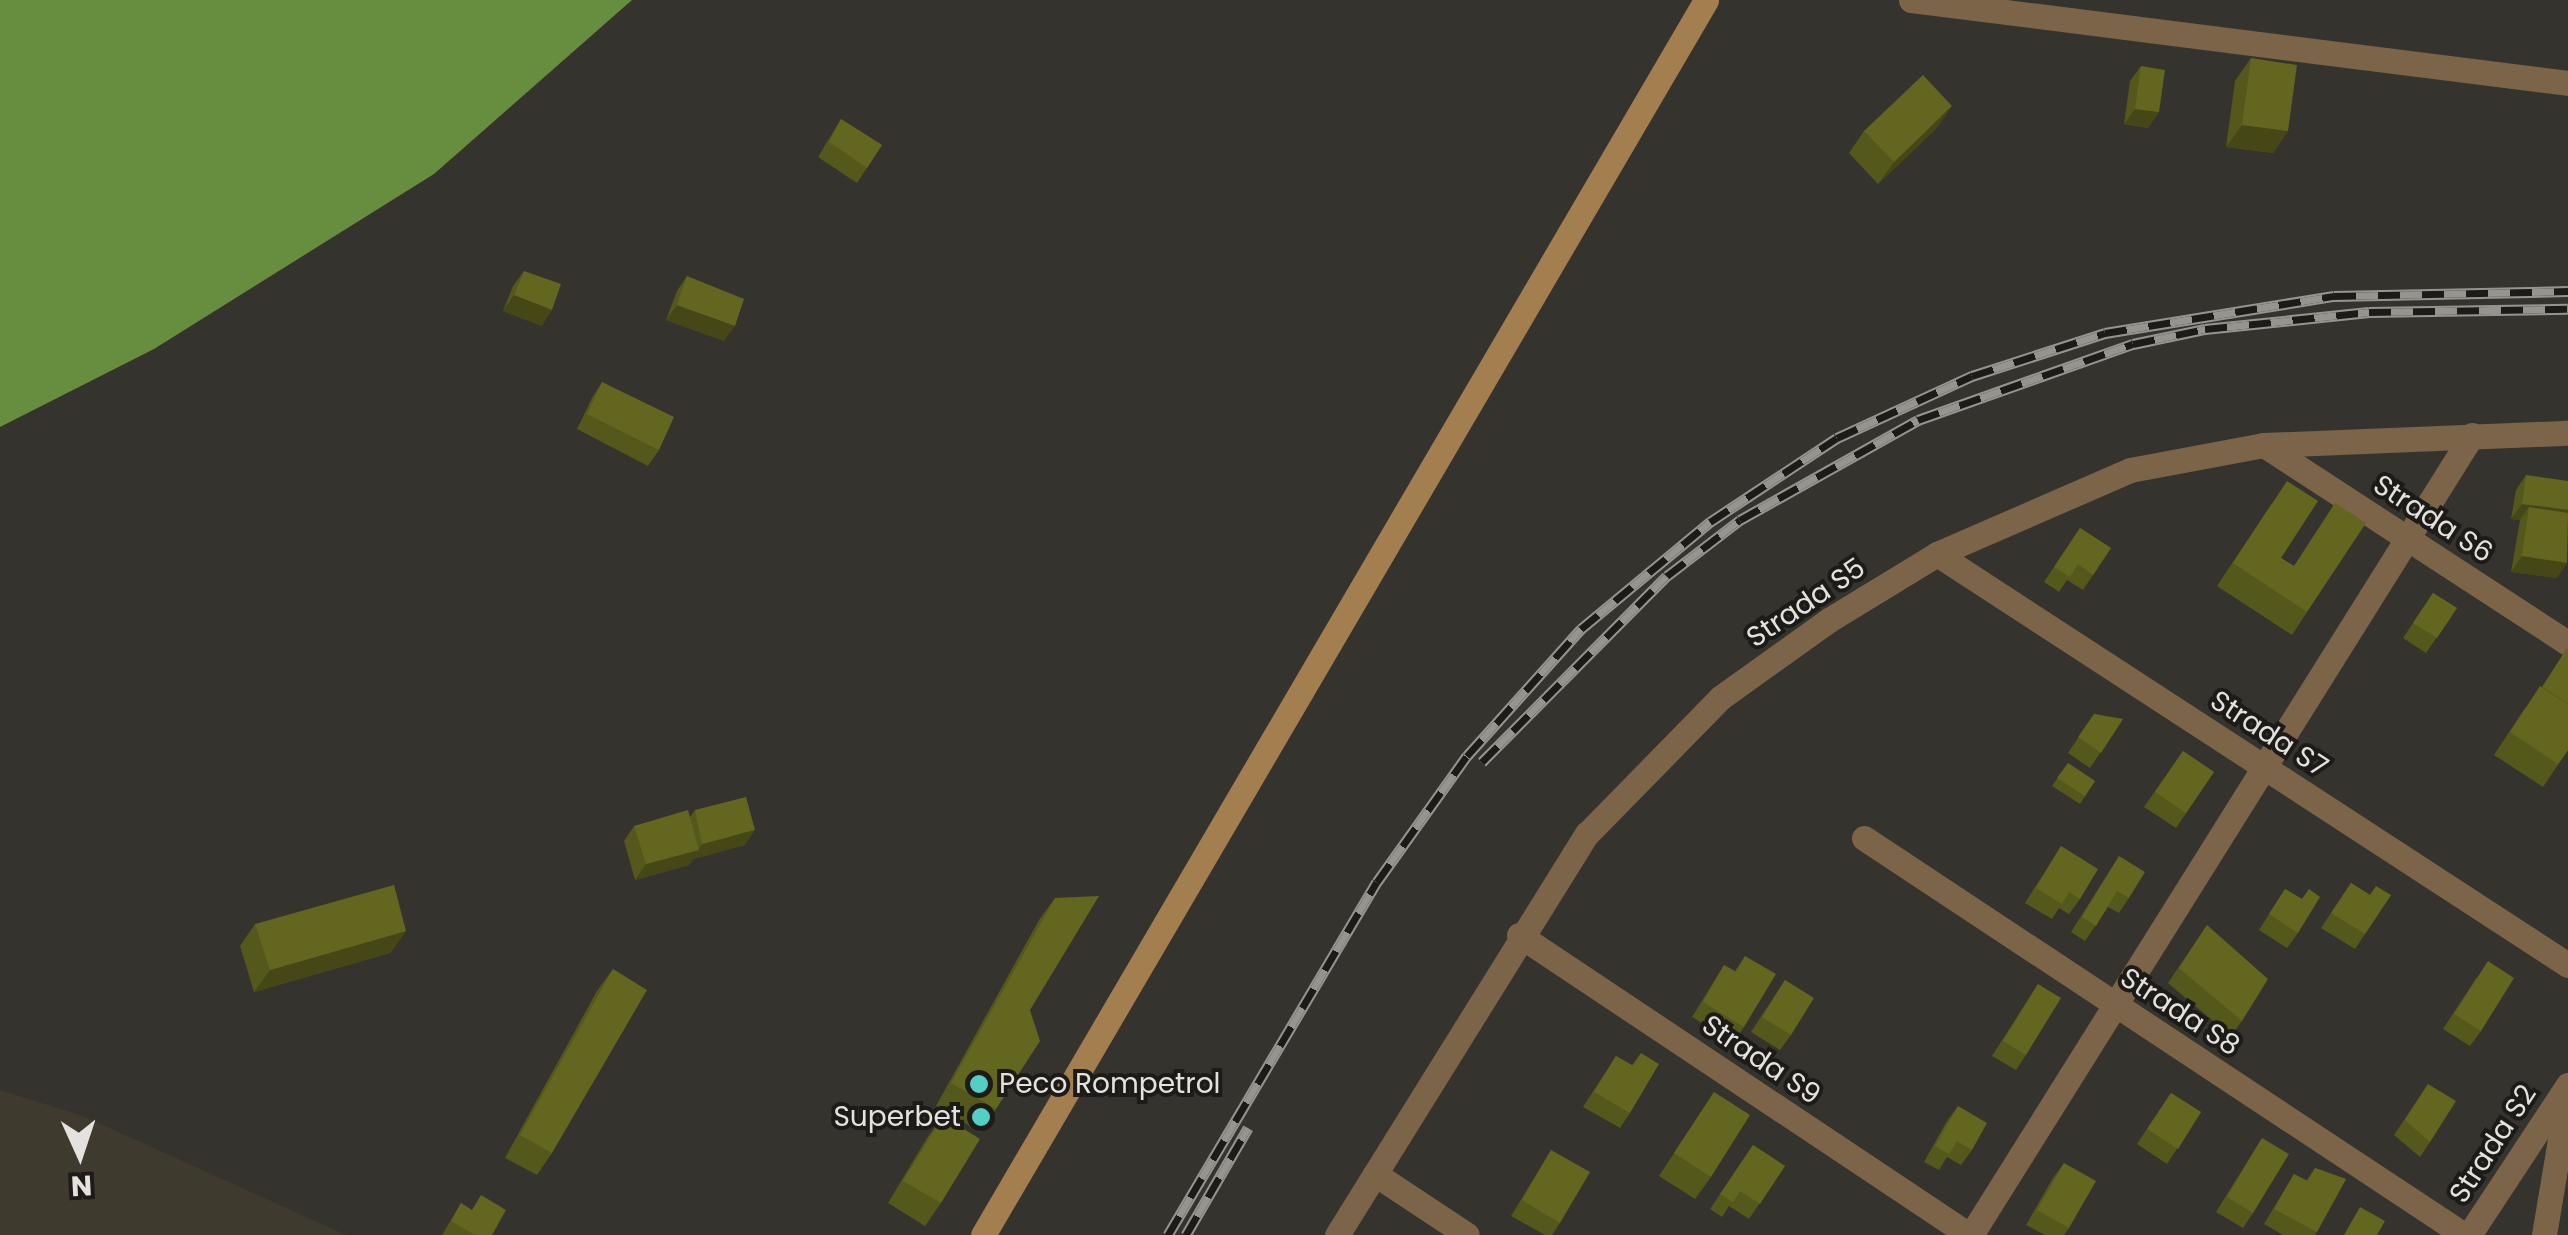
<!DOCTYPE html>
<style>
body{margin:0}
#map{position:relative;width:2568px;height:1235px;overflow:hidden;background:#35332d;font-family:Poppins,sans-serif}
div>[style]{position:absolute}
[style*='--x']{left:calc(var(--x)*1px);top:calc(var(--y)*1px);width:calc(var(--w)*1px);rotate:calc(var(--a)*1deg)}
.built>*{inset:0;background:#3e3a2e}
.water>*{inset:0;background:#678d3f}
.minor>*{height:25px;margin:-12.5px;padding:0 12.5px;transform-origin:12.5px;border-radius:12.5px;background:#7b6447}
.secondary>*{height:25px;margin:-12.5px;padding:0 12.5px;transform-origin:12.5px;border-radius:12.5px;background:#a37e4f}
.rail>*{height:11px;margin-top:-5.5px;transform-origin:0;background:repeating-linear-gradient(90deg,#1c1b18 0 22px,#95948f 0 44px);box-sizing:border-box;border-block:2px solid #95948f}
.wall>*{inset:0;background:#55581b}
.shaded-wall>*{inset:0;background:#454716}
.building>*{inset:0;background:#63661f}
.dots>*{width:28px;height:28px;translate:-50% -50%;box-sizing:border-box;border:5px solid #1c1b18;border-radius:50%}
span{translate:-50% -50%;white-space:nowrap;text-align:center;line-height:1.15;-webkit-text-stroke:8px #1c1b18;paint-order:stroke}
.street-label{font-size:28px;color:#e3e2de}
.poi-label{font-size:28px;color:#e3e2de}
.left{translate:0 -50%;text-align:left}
.right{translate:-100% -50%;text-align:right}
.north{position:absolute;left:30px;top:1105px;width:100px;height:100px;-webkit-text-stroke:8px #1c1b18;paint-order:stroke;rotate:177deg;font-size:28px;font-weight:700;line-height:40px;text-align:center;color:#e3e2de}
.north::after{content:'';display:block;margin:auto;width:35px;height:45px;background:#e3e2de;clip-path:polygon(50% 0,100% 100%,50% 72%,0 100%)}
</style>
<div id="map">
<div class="built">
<div style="clip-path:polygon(0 1090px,83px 1116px,346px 1235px,0 1235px)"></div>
</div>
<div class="water">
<div style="clip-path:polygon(0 0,632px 0,434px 174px,154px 349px,0 427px)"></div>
</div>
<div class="minor">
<div style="--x:1911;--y:0;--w:662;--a:7.2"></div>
<div style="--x:2264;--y:445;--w:363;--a:33.1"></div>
<div style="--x:1937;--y:554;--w:753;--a:33.08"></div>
<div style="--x:1864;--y:838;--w:719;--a:33.49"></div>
<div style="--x:1519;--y:935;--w:541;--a:33.69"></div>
<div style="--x:1375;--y:1174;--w:110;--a:33.5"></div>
<div style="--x:1337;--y:1235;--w:473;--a:-58.1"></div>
<div style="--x:1587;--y:834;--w:190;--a:-45.6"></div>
<div style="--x:1720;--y:698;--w:134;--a:-35.6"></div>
<div style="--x:1829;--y:620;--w:127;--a:-31.4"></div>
<div style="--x:1937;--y:554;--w:210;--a:-23.5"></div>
<div style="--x:2130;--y:470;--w:136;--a:-10.6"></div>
<div style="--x:2264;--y:445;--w:304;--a:-2.3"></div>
<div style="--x:1971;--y:1235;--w:944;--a:-57.94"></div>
<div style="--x:2469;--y:1235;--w:180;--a:-56.6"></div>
<div style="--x:2544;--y:1235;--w:145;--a:-80.5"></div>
</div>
<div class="secondary">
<div style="--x:983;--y:1235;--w:1431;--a:-59.65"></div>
</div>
<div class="rail">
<div style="--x:1482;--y:762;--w:262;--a:-45.2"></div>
<div style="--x:1667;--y:576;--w:92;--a:-37.5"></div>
<div style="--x:1740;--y:520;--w:204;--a:-29.3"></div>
<div style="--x:1918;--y:420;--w:228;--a:-19.5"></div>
<div style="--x:2133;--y:344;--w:74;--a:-11.8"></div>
<div style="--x:2205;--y:329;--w:165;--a:-5.9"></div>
<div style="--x:2369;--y:312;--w:199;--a:-0.9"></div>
<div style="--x:1168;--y:1235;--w:410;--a:-59.4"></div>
<div style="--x:1377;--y:882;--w:155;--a:-54.5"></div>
<div style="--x:1467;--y:756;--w:171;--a:-48.1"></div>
<div style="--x:1581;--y:629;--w:168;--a:-39.7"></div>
<div style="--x:1710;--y:522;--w:152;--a:-33.5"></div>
<div style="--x:1837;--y:438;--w:149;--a:-24.7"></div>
<div style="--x:1972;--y:376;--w:140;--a:-17.9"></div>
<div style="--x:2105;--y:333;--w:232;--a:-9.2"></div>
<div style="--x:2334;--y:296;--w:234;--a:-1.2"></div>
<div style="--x:1186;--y:1235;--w:124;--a:-59.9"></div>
</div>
<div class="wall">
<div style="clip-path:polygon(2251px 58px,2288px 131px,2273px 153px,2226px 147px,2235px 81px)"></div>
<div style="clip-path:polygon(2141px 66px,2159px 112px,2148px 128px,2124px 124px,2130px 81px)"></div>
<div style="clip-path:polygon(841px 119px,882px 145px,857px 183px,818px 157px)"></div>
<div style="clip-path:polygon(1937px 128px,1878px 184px,1849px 153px,1864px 131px)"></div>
<div style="clip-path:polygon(524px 271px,542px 326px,503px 311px,513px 286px)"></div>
<div style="clip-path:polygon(687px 276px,724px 341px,666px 320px,677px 291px)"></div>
<div style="clip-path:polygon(602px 382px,659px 450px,648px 466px,577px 429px,592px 398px)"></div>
<div style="clip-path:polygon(2526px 475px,2557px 578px,2511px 572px,2520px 520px,2511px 519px,2516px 490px)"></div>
<div style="clip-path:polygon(2272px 503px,2281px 558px,2293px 566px,2307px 612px,2292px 635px,2217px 586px)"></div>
<div style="clip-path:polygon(2080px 528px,2111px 548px,2083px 590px,2067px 580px,2059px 592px,2044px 582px)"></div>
<div style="clip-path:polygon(2433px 593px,2457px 608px,2426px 653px,2403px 638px)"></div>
<div style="clip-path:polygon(2525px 708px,2568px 750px,2543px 787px,2494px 755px)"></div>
<div style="clip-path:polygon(2094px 714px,2123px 719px,2090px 768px,2068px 753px)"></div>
<div style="clip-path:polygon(2183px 751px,2214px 772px,2176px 828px,2144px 807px)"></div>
<div style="clip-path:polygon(2068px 763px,2095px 781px,2080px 804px,2052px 786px)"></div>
<div style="clip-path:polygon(695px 810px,745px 845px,693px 859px,689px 865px,635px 880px,624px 841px,634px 826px,690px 817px)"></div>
<div style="clip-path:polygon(2061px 846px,2080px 899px,2069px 914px,2059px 908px,2052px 919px,2025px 903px)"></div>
<div style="clip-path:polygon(2119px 856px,2129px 898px,2119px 913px,2108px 907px,2085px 941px,2071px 932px)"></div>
<div style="clip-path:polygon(2351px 883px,2370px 895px,2391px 895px,2355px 949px,2321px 928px)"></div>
<div style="clip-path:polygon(2285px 889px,2302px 899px,2298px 933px,2287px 948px,2259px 930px)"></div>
<div style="clip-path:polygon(1055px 898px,1030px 1010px,996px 1109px,980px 1132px,936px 1106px,1039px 920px)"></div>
<div style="clip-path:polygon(255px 924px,406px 931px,390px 953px,254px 992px,240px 946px)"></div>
<div style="clip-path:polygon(2207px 925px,2242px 1021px,2231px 1036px,2168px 983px)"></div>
<div style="clip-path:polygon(1745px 956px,1744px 1027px,1734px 1042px,1692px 1017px,1724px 965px,1735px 971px)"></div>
<div style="clip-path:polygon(613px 969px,552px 1153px,537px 1175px,505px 1158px,597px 991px)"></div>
<div style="clip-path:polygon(2477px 977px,2481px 1031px,2470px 1046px,2443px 1029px)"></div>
<div style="clip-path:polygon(1785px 980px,1791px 1035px,1780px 1050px,1751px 1032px)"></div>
<div style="clip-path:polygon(2038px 984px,2026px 1055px,2016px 1070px,1992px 1056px)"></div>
<div style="clip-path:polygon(1641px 1053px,1630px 1113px,1620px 1128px,1583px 1107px,1616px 1056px,1632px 1065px)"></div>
<div style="clip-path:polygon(2428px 1084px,2430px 1142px,2420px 1157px,2394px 1135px)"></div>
<div style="clip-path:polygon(1714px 1092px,1711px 1177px,1695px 1199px,1659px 1176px)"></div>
<div style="clip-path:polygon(2171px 1093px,2201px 1112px,2167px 1164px,2137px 1144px)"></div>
<div style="clip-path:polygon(1958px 1106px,1972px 1150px,1961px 1165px,1947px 1157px,1939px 1170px,1924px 1162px,1947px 1121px)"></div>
<div style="clip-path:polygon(943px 1116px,941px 1203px,925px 1226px,888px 1203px,927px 1138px)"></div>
<div style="clip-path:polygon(2262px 1138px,2253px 1213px,2243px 1228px,2216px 1212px)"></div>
<div style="clip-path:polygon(1753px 1145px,1785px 1166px,1749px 1219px,1729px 1206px,1722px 1217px,1710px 1209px)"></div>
<div style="clip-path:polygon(1551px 1150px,1560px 1223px,1552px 1235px,1545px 1235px,1511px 1216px)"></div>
<div style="clip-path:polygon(2064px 1163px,2069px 1228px,2064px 1235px,2045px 1235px,2026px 1225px,2053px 1178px)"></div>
<div style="clip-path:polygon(2315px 1168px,2346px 1179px,2315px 1235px,2283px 1235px,2264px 1224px,2294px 1174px,2306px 1181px)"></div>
<div style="clip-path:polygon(461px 1203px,492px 1235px,442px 1235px)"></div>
</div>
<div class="shaded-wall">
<div style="clip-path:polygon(1952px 106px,1937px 128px,1878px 184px,1894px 162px)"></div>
<div style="clip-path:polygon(2135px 109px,2159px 112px,2148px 128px,2124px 124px)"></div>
<div style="clip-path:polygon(2242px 125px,2288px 131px,2273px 153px,2226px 147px)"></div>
<div style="clip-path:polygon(514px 295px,552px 310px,542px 326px,503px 311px)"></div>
<div style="clip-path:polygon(677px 305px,735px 326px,724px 341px,666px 320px)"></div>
<div style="clip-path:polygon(2522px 504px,2568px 510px,2568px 523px,2529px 507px,2520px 520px,2511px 519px)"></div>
<div style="clip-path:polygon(2522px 556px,2567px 563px,2557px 578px,2511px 572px)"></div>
<div style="clip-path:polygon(755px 830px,745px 845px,693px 859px,689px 865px,635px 880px,646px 864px,698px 850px,702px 844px)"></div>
<div style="clip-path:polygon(406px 931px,390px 953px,254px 992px,270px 970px)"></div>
</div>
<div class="building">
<div style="clip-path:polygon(2251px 58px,2297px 65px,2288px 131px,2242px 125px)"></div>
<div style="clip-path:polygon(2141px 66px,2165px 70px,2159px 112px,2135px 109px)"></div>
<div style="clip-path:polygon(1923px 75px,1952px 106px,1894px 162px,1864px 131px)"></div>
<div style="clip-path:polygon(841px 119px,882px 145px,867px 168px,829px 142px)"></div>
<div style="clip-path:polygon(524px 271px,561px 284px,552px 310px,514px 295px)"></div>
<div style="clip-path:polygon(687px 276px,744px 299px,735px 326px,677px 305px)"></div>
<div style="clip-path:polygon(602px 382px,674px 417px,659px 450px,587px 414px)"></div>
<div style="clip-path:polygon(2526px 475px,2568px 481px,2568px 510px,2522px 504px)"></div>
<div style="clip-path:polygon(2287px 481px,2318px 501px,2281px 558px,2294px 566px,2335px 503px,2366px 523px,2307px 612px,2233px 563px)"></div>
<div style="clip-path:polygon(2529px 507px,2568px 513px,2567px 563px,2522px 556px)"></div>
<div style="clip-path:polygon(2080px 528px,2111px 548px,2093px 575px,2078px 564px,2070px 577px,2054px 567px)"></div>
<div style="clip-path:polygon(2433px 593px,2457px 608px,2437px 638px,2413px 623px)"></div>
<div style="clip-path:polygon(2567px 648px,2568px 649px,2568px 704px,2542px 687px)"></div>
<div style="clip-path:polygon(2540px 686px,2568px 704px,2568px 750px,2558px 764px,2510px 732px)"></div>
<div style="clip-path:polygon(2094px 714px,2123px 719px,2101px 753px,2078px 737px)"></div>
<div style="clip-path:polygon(2183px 751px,2214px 772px,2186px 813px,2155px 792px)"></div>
<div style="clip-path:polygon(2068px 763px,2095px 781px,2085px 796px,2057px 778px)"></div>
<div style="clip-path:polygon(746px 797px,755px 830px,702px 844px,695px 810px)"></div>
<div style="clip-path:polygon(688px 810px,699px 850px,646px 864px,634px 826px)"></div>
<div style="clip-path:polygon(2061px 846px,2098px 869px,2080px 899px,2069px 892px,2062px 904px,2036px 888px)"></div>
<div style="clip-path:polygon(2119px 856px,2145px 872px,2129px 898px,2117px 891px,2096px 926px,2082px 917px)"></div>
<div style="clip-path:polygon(2351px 883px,2370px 895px,2376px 886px,2391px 895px,2365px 934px,2331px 913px)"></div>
<div style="clip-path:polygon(394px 885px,406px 931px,270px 970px,255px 924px)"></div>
<div style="clip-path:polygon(2285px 889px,2302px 899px,2309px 889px,2320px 897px,2298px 933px,2269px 914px)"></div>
<div style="clip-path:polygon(1099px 896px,1030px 1010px,1040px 1041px,996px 1109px,951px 1083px,1055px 898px)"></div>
<div style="clip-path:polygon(2207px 925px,2268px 979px,2242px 1021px,2179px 968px)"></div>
<div style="clip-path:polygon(1745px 956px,1776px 974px,1744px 1027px,1703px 1002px,1724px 965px,1736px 972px)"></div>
<div style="clip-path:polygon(2488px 961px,2514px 978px,2481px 1031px,2454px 1014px)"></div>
<div style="clip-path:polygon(613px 969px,647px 990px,552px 1153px,520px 1135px)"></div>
<div style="clip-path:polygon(1785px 980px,1814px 998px,1791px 1035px,1762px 1017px)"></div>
<div style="clip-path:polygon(2038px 984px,2061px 998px,2026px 1055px,2003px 1041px)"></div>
<div style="clip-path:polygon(1641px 1053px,1659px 1064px,1630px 1113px,1594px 1092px,1616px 1056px,1633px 1066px)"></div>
<div style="clip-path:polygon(2428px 1084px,2456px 1101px,2430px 1142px,2405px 1120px)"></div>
<div style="clip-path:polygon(1714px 1092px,1750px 1115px,1711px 1177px,1674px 1153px)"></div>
<div style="clip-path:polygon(2171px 1093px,2201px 1112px,2178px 1149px,2147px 1129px)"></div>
<div style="clip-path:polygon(1958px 1106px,1987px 1123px,1972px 1150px,1957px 1141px,1949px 1154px,1935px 1146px)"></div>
<div style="clip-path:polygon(943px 1116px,980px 1139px,941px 1203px,903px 1181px)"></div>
<div style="clip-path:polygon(2262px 1138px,2289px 1154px,2253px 1213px,2227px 1197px)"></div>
<div style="clip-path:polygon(1753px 1145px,1785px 1166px,1760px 1204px,1740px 1191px,1733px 1202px,1720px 1194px)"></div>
<div style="clip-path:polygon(1551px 1150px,1590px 1172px,1560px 1223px,1522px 1200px)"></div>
<div style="clip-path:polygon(2064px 1163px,2096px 1181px,2069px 1228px,2037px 1210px)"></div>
<div style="clip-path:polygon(2315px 1168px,2346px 1179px,2317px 1232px,2274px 1209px,2294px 1174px,2308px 1181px)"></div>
<div style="clip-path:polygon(481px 1195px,506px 1210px,492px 1235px,475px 1235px,451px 1221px,461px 1203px,472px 1210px)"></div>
<div style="clip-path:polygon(2360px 1207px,2385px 1221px,2377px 1235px,2344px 1235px)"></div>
</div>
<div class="dots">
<div style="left:979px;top:1084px;background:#55cec6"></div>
<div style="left:981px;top:1117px;background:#55cec6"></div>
</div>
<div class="street-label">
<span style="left:2433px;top:519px;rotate:33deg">Strada S6</span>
<span style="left:1806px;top:603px;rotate:-34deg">Strada S5</span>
<span style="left:2269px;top:734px;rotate:33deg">Strada S7</span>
<span style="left:2180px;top:1012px;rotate:33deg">Strada S8</span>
<span style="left:1761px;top:1060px;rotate:34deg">Strada S9</span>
<span style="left:2493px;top:1144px;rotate:-57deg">Strada S2</span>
</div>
<div class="poi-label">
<span class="left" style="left:999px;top:1084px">Peco Rompetrol</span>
<span class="right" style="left:961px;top:1117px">Superbet</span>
</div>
<div class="north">N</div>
</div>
